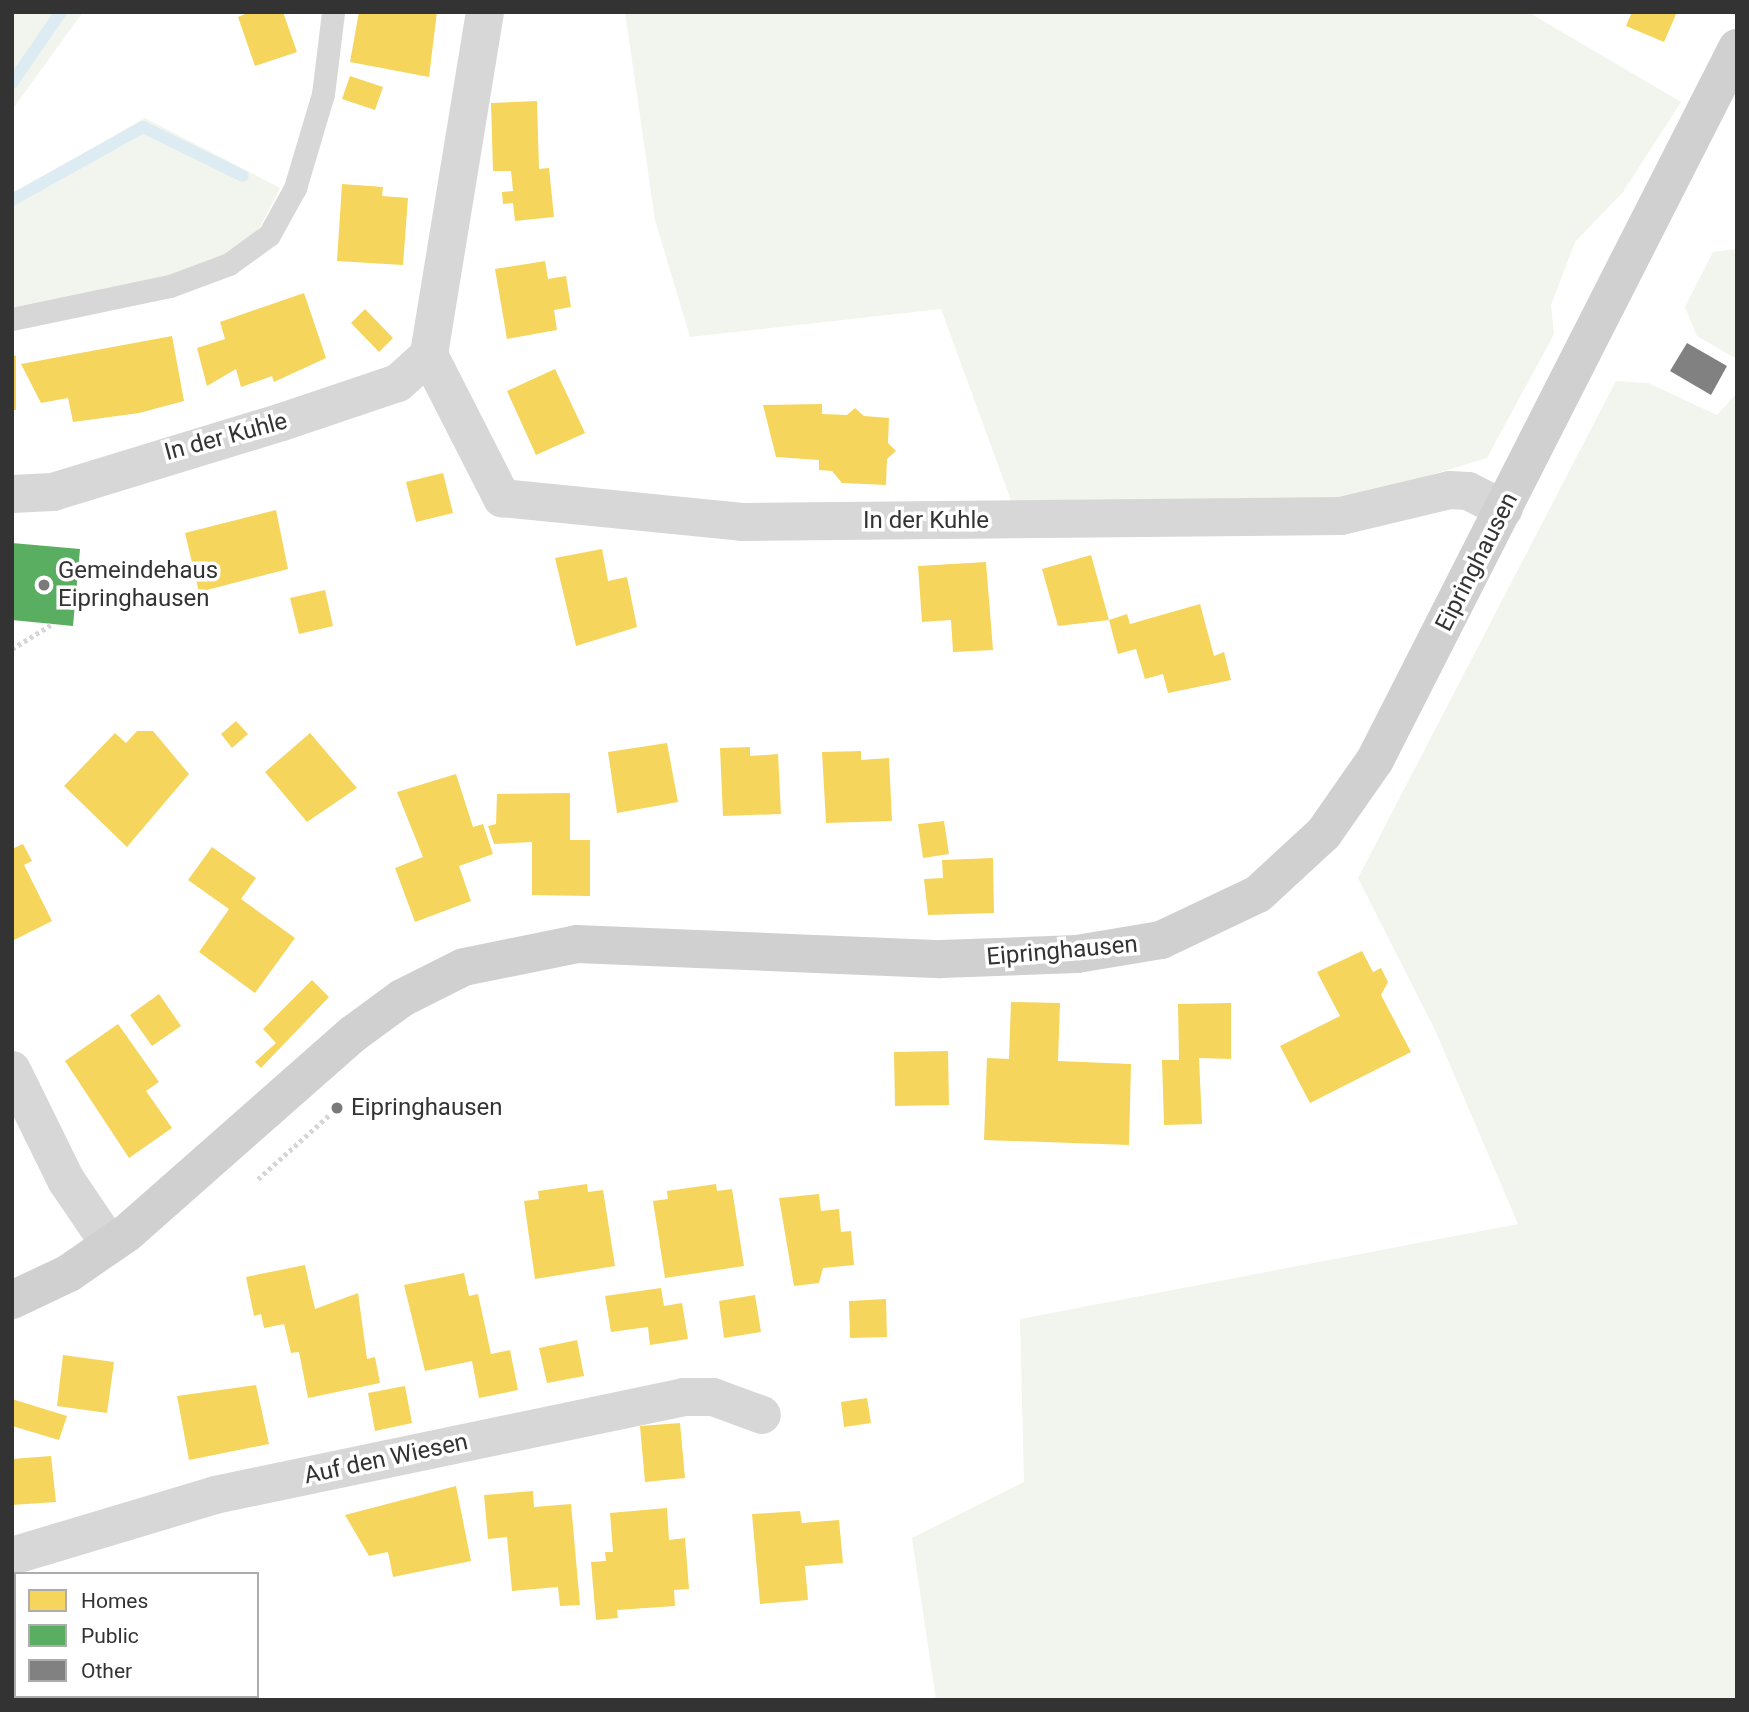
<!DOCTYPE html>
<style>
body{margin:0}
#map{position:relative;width:1749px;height:1712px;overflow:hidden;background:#fff;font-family:Roboto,sans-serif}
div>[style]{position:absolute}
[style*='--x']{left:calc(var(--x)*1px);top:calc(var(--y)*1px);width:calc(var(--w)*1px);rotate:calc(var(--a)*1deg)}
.green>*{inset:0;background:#f1f5ed}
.homes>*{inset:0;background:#f6d55c}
.public>*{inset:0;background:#5aae61}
.stream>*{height:12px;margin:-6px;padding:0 6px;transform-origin:6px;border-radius:6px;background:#ddebf3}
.building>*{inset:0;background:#818181}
.path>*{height:4.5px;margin-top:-2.25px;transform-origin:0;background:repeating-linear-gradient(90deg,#d6d6d6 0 3.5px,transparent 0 7px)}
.service>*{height:23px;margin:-11.5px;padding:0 11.5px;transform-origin:11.5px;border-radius:11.5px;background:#d7d7d7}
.minor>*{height:38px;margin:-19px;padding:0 19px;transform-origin:19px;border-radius:19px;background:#d7d7d7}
.secondary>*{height:38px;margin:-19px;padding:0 19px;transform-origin:19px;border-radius:19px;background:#d0d0d0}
.dots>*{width:19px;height:19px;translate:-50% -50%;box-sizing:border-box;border:4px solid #fff;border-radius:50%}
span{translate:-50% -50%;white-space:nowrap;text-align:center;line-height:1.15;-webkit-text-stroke:7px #fff;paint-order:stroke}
.street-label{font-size:24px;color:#333}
.poi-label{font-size:24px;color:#333}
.left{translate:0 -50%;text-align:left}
.frame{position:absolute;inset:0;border:14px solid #333;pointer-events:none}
.legend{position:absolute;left:14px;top:1572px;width:245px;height:126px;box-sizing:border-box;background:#fff;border:2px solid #adadad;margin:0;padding:9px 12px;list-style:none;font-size:21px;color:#333}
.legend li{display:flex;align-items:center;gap:14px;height:35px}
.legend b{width:35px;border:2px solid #adadad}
</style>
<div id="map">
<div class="green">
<div style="clip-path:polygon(12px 12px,83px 12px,12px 110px)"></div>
<div style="clip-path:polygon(625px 12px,1528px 12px,1681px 102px,1623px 192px,1575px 242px,1551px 305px,1554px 334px,1487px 458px,1344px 501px,1015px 511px,941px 309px,690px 337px,655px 220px)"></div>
<div style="clip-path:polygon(145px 118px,280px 188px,258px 231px,225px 256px,163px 277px,12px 309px,12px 194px)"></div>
<div style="clip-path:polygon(1737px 249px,1737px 359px,1697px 336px,1685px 307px,1713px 252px)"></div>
<div style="clip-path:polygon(1616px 381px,1648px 383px,1717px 415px,1737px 393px,1737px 1700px,936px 1700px,912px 1538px,1024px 1482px,1020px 1319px,1518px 1224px,1435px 1030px,1358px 878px)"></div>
</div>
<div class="homes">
<div style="clip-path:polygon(250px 12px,283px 12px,297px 52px,255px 66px,238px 17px)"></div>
<div style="clip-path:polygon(359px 12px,437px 12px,429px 77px,350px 62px)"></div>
<div style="clip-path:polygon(1632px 12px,1677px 12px,1664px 42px,1626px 26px)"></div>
<div style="clip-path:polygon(350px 76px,383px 87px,375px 110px,342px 99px)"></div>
<div style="clip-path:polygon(537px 101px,539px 169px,549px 168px,554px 217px,515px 221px,513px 203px,503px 204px,502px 192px,513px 191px,511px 171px,493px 171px,491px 103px)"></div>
<div style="clip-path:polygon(342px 184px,383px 187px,382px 196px,408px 198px,403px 265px,337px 261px)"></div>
<div style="clip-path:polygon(545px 261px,548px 279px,566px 276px,571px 307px,554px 310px,557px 330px,507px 339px,495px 269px)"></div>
<div style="clip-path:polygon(304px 293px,326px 358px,274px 382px,272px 376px,241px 387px,236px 369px,207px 386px,197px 348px,225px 339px,220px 322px)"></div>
<div style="clip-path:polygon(365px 309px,393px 338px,379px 352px,351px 323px)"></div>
<div style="clip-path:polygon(172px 336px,184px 401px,139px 413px,73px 422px,68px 398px,41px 403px,21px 364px)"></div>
<div style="clip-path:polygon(12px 355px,16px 356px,16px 410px,12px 410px)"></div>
<div style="clip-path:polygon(555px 369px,585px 433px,536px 455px,507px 391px)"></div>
<div style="clip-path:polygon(822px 404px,822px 414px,847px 415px,855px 408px,864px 416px,889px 418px,888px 443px,896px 451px,887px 459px,886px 485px,842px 483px,832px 471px,819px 470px,819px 460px,776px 457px,763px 405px)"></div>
<div style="clip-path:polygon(443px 473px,453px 513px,416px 522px,406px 482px)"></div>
<div style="clip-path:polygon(276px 510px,288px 569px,199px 592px,185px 533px)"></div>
<div style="clip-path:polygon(602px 549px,608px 581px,627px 577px,637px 627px,576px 646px,555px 558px)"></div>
<div style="clip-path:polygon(1091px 555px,1109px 620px,1058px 626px,1042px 569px)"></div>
<div style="clip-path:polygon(986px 562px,993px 650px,953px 652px,951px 620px,922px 622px,918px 566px)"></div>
<div style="clip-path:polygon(325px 590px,333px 626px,299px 634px,290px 598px)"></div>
<div style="clip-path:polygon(1200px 604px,1214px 656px,1224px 652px,1231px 680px,1168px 693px,1163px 674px,1145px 679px,1136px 649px,1118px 654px,1109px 620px,1127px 614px,1130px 624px)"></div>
<div style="clip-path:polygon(236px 721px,248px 734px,232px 748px,221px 734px)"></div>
<div style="clip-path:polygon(137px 731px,153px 731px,189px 774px,127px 847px,64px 786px,115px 733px,126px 743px)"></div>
<div style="clip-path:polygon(310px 733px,357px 788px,307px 822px,265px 772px)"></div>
<div style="clip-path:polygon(667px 743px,678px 802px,617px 813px,608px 752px)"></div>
<div style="clip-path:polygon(750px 747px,750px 756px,778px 754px,781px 814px,723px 816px,720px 748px)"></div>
<div style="clip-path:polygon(861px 751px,861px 760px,889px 758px,892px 821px,826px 823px,822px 752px)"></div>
<div style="clip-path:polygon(456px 774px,473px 827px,483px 824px,493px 854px,459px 866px,471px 901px,415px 922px,395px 868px,423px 857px,397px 792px)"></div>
<div style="clip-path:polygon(570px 793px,570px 840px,590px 840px,590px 896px,532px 895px,532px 842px,494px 844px,488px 826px,496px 824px,497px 794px)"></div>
<div style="clip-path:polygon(944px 821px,949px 854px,923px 858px,918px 824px)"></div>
<div style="clip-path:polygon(23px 844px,32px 861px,24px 865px,52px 921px,12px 941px,12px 849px)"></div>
<div style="clip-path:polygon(212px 847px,256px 878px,241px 899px,295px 938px,255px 993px,199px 952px,229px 909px,188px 880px)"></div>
<div style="clip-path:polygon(993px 858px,994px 913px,928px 915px,924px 879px,943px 878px,942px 860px)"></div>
<div style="clip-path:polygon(1362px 951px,1373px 972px,1381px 968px,1388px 982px,1381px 995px,1411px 1052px,1310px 1103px,1280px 1046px,1340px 1016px,1317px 972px)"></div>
<div style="clip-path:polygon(312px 980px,329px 997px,261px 1068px,255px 1062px,276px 1043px,263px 1029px)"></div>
<div style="clip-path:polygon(159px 994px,181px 1026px,152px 1046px,130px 1015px)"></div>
<div style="clip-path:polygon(1011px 1002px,1060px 1003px,1058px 1061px,1131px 1064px,1129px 1145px,984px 1140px,987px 1058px,1009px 1059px)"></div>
<div style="clip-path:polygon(1231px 1003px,1231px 1059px,1199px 1058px,1202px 1124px,1164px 1125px,1162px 1060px,1179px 1060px,1178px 1004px)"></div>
<div style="clip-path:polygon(118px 1024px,159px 1082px,146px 1091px,172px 1128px,129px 1158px,65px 1061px)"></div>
<div style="clip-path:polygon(948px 1051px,949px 1105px,895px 1106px,894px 1052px)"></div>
<div style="clip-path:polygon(587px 1184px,588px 1192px,603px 1190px,615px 1266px,535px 1279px,524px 1201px,539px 1199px,538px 1191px)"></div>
<div style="clip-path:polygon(716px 1184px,717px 1191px,732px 1189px,744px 1266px,665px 1278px,653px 1201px,668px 1199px,667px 1191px)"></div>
<div style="clip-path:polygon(819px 1194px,821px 1211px,839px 1209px,841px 1232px,851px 1231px,854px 1265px,823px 1268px,819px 1283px,794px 1286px,779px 1198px)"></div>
<div style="clip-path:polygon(305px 1265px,315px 1309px,358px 1293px,367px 1359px,375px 1357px,380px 1383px,308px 1398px,299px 1352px,291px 1353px,284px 1324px,264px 1328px,261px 1314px,254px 1316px,246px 1277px)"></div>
<div style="clip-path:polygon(464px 1273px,469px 1296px,478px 1294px,491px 1354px,510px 1350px,518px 1390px,479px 1398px,472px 1361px,425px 1371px,404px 1285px)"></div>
<div style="clip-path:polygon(661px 1288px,664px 1306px,682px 1303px,688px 1339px,650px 1345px,648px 1327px,611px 1332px,605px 1296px)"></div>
<div style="clip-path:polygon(755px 1295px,761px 1332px,724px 1338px,719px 1301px)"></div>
<div style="clip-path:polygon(886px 1299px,887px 1337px,850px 1338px,849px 1301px)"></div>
<div style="clip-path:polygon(577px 1340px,584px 1376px,547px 1383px,539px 1348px)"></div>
<div style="clip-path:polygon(63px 1355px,114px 1362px,107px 1413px,57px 1406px)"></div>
<div style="clip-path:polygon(256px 1385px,269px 1444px,189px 1460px,177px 1396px)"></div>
<div style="clip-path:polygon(405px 1386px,412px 1423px,375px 1431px,368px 1393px)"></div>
<div style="clip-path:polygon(867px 1398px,871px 1423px,844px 1427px,841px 1402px)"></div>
<div style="clip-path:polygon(12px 1399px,67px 1416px,59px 1440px,12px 1426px)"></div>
<div style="clip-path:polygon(680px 1423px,685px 1478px,645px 1482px,640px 1426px)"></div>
<div style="clip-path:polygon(51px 1456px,56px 1502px,12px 1505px,12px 1459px)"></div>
<div style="clip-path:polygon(456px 1486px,471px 1561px,393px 1577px,388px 1552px,369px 1556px,345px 1515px)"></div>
<div style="clip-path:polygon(533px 1491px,534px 1507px,571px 1504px,580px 1605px,560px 1606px,558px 1587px,512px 1591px,507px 1537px,488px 1539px,484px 1495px)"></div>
<div style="clip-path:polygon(667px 1508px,669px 1540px,685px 1538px,689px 1589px,674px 1590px,675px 1606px,617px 1610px,618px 1618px,596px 1620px,591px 1562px,606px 1561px,605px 1552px,613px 1552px,610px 1513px)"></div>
<div style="clip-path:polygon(800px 1511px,802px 1523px,839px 1520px,843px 1563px,805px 1566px,808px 1600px,760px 1604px,752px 1514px)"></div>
</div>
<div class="public">
<div style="clip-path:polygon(12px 543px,80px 549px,73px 626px,12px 620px)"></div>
</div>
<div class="stream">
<div style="--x:12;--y:83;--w:86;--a:-55.4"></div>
<div style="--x:12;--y:200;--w:150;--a:-29.1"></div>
<div style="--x:143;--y:127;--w:111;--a:26.1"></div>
</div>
<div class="building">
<div style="clip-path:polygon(1687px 343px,1727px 366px,1711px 395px,1670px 371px)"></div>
</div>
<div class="path">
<div style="--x:12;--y:649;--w:47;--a:-32"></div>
<div style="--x:258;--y:1179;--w:106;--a:-41.9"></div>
</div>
<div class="service">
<div style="--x:12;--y:319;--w:161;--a:-11.8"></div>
<div style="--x:170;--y:286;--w:63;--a:-20.4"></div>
<div style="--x:229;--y:264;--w:49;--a:-35.9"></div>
<div style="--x:269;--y:235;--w:54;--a:-61"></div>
<div style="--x:295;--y:188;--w:98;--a:-73.4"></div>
<div style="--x:323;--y:94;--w:83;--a:-83"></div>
</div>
<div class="minor">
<div style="--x:485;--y:12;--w:348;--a:99.3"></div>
<div style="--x:429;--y:355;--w:161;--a:63"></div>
<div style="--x:502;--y:498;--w:241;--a:5.7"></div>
<div style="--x:742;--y:522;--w:599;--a:-0.57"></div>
<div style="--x:1341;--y:516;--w:112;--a:-13.4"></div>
<div style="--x:1450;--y:490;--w:18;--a:3"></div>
<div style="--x:1468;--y:491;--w:40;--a:26.6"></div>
<div style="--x:12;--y:494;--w:41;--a:-2.8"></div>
<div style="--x:53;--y:492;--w:239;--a:-17"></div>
<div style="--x:282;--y:422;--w:122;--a:-18.6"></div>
<div style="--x:398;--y:383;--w:42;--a:-42.1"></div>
<div style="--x:12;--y:1070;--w:123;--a:63.9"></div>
<div style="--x:66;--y:1180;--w:78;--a:55.9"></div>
<div style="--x:12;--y:1556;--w:212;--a:-16.7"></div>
<div style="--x:215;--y:1495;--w:479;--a:-11.8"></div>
<div style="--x:684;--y:1397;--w:29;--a:0"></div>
<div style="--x:713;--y:1397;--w:52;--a:20.2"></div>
</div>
<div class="secondary">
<div style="--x:12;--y:1300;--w:63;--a:-25.3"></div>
<div style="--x:69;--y:1273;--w:70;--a:-34.6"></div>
<div style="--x:127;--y:1233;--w:301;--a:-41.4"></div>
<div style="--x:353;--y:1034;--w:61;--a:-36.3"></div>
<div style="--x:402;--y:998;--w:69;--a:-26.6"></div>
<div style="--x:464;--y:967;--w:115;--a:-11.5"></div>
<div style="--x:577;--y:944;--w:364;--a:2.4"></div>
<div style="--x:941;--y:959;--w:136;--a:-2.1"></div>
<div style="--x:1077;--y:954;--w:85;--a:-9.5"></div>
<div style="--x:1161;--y:940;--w:107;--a:-25.4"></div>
<div style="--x:1258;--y:894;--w:90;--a:-42.7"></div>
<div style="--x:1324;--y:833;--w:89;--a:-55.1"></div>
<div style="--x:1375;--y:760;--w:799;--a:-63.05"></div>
</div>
<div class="dots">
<div style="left:44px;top:585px;background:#7a7a7a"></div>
<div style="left:337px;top:1108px;background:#7a7a7a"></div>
</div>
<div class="street-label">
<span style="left:226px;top:437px;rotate:-15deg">In der Kuhle</span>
<span style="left:926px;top:521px">In der Kuhle</span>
<span style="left:1477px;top:562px;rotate:-63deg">Eipringhausen</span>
<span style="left:1062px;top:951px;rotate:-5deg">Eipringhausen</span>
<span style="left:386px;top:1459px;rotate:-12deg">Auf den Wiesen</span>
</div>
<div class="poi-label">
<span class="left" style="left:58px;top:585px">Gemeindehaus<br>Eipringhausen</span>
<span class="left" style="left:351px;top:1108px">Eipringhausen</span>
</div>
<div class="frame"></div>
<ul class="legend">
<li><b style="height:19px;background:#f6d55c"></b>Homes</li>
<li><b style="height:19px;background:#5aae61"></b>Public</li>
<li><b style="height:19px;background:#818181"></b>Other</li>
</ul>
</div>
